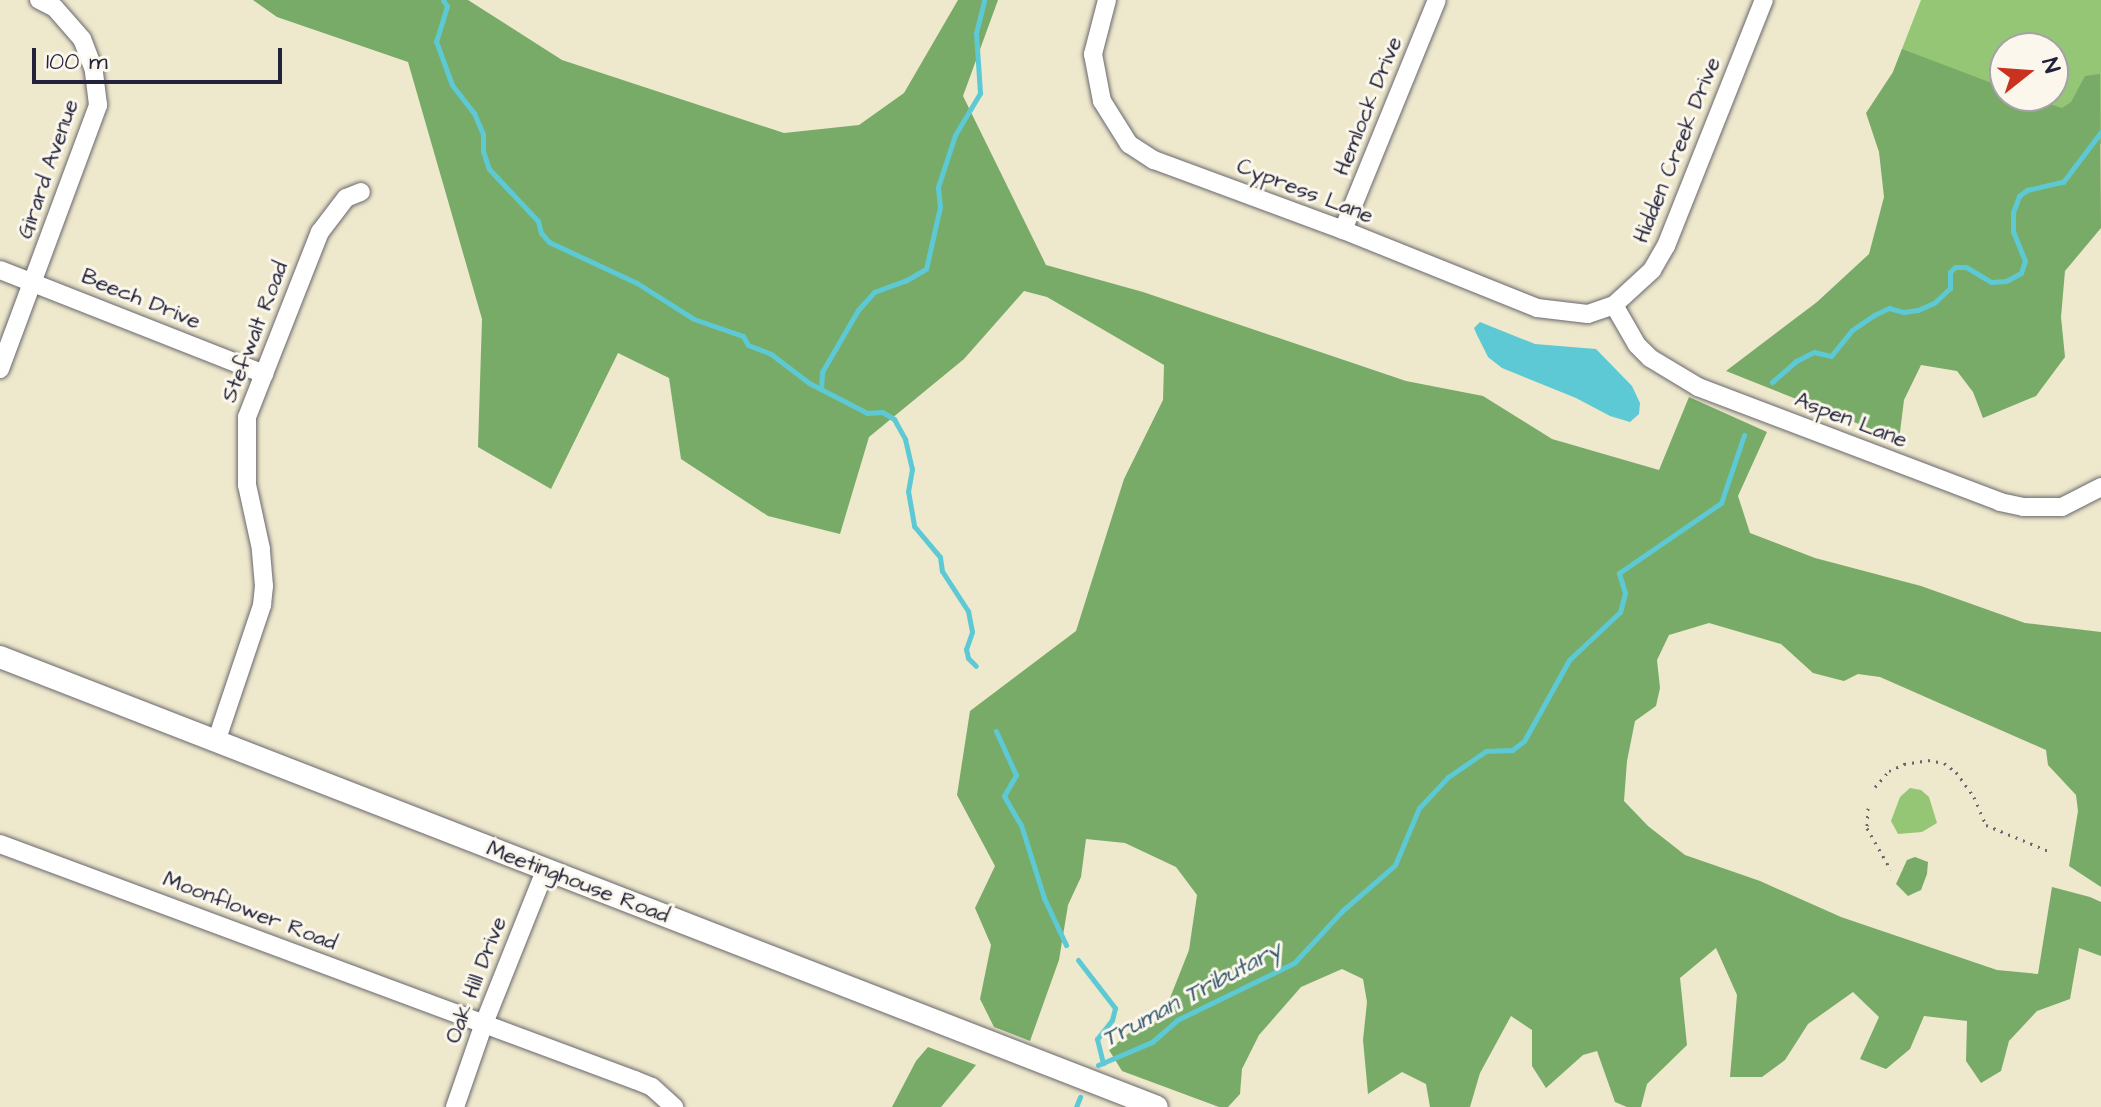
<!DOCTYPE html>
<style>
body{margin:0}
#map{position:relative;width:2101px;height:1107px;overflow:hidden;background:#eee8cc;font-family:"Architects Daughter",sans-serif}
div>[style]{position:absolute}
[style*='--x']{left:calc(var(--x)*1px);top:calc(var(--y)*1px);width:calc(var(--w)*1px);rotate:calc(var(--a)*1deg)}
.green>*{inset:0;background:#95c676}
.forest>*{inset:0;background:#78ab67}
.water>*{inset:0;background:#5dc9d5}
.stream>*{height:5px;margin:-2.5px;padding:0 2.5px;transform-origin:2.5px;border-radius:2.5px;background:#5dc9d5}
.path>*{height:3px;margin-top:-1.5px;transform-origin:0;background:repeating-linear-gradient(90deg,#69676e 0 2px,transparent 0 8px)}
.roads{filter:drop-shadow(0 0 2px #69676e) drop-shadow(0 0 2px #69676e)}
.minor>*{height:18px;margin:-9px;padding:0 9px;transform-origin:9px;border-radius:9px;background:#fff}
.tertiary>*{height:22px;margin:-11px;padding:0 11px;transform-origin:11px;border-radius:11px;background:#fff}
span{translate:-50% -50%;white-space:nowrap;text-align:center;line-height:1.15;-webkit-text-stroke:6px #fbf7ec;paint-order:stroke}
.street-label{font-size:22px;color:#22223b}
.water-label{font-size:24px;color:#375c71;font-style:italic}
.north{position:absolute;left:1989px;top:32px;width:80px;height:80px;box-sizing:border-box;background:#fbf7ec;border:2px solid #a4a2a5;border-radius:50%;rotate:73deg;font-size:22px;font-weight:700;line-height:32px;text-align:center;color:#22223b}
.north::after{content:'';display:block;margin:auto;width:28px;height:36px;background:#c8321e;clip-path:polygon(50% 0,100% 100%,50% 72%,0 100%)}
.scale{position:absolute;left:32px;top:48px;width:250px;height:36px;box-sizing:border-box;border:4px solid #22223b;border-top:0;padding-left:10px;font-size:24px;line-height:28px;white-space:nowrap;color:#22223b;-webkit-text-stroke:6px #fbf7ec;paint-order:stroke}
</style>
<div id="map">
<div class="green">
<div style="clip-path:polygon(evenodd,1921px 0,2101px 0,2101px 144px,1893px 72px,1921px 0,2005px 48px,2053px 48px,2053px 96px,2005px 96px,2005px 48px)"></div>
<div style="clip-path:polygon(1910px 788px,1921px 790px,1929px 797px,1937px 823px,1922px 832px,1898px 834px,1891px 821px,1900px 797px)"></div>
</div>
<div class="forest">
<div style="clip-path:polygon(253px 0,468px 0,562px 60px,784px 133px,859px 125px,904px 93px,958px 0,998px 0,963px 96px,1046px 265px,1143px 292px,1406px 381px,1483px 396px,1552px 439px,1659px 470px,1689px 397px,1767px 432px,1738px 496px,1750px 533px,1815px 558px,1921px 586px,2025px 623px,2101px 632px,2101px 887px,2069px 866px,2078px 811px,2076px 795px,2048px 765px,2046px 750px,1880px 677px,1858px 674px,1844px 681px,1813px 673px,1781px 644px,1709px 623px,1669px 635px,1657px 660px,1660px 688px,1656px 706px,1635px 721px,1627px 761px,1624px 801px,1648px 826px,1685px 855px,1760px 881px,1841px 917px,1997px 970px,2038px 974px,2052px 887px,2090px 897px,2101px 902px,2101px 956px,2079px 948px,2070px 999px,2037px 1011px,2009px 1041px,2001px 1071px,1981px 1083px,1966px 1061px,1967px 1021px,1924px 1016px,1910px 1049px,1886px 1069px,1860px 1059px,1879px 1017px,1853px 992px,1808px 1024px,1785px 1060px,1762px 1077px,1730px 1077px,1737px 995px,1716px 948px,1680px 978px,1687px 1045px,1647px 1084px,1641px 1107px,1627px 1107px,1615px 1102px,1597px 1051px,1583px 1055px,1546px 1088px,1532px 1066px,1532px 1030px,1511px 1016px,1480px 1073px,1470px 1107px,1430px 1107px,1426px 1084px,1402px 1072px,1368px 1094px,1363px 1040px,1367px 1002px,1363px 979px,1342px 969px,1301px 987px,1259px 1035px,1242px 1069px,1240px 1094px,1228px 1107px,1219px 1107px,1122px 1071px,1109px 1050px,1170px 998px,1189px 950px,1197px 895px,1176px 867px,1125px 843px,1086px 839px,1081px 877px,1068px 905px,1059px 960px,1030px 1041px,994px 1027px,980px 999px,991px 945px,975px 908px,995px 866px,957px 795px,970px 711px,1076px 631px,1124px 479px,1163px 400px,1164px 365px,1047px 297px,1024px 291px,964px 359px,869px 437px,840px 534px,768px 516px,681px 459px,669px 378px,618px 353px,551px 489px,478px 447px,482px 319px,408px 62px,277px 17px)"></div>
<div style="clip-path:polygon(1902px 49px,2005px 88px,2005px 96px,2025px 96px,2062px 108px,2071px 102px,2085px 76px,2100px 74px,2101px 228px,2065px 271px,2061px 317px,2065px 357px,2036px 396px,1983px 418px,1973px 392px,1957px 371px,1921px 365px,1904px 400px,1899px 440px,1726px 371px,1817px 302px,1869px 254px,1884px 197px,1879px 152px,1866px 113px,1893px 72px)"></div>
<div style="clip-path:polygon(1915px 857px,1928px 862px,1927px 874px,1921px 890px,1908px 896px,1896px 884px,1907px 860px)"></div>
<div style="clip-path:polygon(928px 1047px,976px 1065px,941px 1107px,892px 1107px,916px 1061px)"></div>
</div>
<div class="water">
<div style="clip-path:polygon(1480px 322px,1535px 344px,1596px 349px,1632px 386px,1640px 403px,1639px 414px,1630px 422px,1610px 416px,1576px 398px,1502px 368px,1488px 357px,1477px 335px,1474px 328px)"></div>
</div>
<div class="stream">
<div style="--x:443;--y:0;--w:7;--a:56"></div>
<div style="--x:447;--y:6;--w:37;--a:107"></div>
<div style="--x:436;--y:41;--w:47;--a:70"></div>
<div style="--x:452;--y:85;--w:36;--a:52"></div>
<div style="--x:474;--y:113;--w:23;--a:67"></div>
<div style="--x:483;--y:134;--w:17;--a:90"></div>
<div style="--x:483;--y:151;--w:19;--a:72"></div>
<div style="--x:489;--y:169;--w:71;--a:46.7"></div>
<div style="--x:538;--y:221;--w:12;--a:76"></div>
<div style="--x:541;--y:233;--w:12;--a:48"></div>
<div style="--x:549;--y:242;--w:97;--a:25"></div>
<div style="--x:637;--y:283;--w:67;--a:32.3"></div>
<div style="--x:694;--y:319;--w:52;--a:19.1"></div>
<div style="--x:743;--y:336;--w:10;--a:61"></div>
<div style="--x:748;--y:345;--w:25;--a:21"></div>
<div style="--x:771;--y:354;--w:48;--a:37.3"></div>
<div style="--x:809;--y:383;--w:65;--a:27.3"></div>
<div style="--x:867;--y:413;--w:15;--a:-4"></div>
<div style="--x:882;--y:412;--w:14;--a:30"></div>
<div style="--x:894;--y:419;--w:23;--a:61"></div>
<div style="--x:905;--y:439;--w:31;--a:77"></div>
<div style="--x:912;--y:469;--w:22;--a:100"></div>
<div style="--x:908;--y:491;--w:36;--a:80"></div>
<div style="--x:914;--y:526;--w:40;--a:50"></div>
<div style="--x:940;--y:557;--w:14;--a:82"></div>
<div style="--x:942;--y:571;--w:48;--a:57"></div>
<div style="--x:968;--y:611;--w:21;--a:79"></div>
<div style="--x:972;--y:632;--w:18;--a:109"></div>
<div style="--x:966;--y:649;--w:9;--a:77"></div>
<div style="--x:968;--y:658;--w:11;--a:45"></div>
<div style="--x:1772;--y:382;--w:32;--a:-41"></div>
<div style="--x:1796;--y:361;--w:20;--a:-27"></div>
<div style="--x:1814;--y:352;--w:17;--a:13"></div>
<div style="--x:1831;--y:356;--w:33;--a:-51"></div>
<div style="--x:1852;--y:330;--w:27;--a:-34"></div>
<div style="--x:1874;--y:315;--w:17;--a:-25"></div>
<div style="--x:1889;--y:308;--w:15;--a:16"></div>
<div style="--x:1903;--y:312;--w:15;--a:-8"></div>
<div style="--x:1918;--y:310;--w:17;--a:-24"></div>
<div style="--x:1934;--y:303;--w:22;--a:-43"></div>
<div style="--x:1950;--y:288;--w:16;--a:-90"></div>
<div style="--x:1950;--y:272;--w:7;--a:-45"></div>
<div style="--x:1955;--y:267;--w:11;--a:0"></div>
<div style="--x:1966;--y:267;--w:29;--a:31"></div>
<div style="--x:1991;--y:282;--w:15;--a:-4"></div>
<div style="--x:2006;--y:281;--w:17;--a:-28"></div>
<div style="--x:2021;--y:273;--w:13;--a:-72"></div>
<div style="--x:2025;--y:261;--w:31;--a:-112"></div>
<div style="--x:2013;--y:232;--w:20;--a:-90"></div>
<div style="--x:2013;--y:212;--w:17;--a:-69"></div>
<div style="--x:2019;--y:196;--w:10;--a:-37"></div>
<div style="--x:2027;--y:190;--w:37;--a:-13"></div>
<div style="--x:2063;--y:182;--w:63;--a:-52.8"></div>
<div style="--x:821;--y:388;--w:16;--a:-86"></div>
<div style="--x:822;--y:372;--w:72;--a:-59.9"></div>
<div style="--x:858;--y:310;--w:24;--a:-48"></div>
<div style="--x:874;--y:292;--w:33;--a:-20"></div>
<div style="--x:905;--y:281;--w:24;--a:-30"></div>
<div style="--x:926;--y:269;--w:64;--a:-77.3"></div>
<div style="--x:940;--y:207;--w:20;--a:-96"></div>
<div style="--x:938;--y:187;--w:55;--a:-71.9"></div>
<div style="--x:955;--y:135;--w:49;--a:-59.2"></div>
<div style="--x:980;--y:93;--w:60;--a:-93.8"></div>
<div style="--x:976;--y:33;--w:34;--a:-76"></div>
<div style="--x:996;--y:731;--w:48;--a:65.6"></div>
<div style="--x:1016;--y:775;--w:24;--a:120"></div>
<div style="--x:1004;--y:796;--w:34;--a:60"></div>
<div style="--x:1021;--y:825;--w:77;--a:72.5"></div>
<div style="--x:1044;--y:898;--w:52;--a:64.9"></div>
<div style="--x:1078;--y:960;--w:61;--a:52.4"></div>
<div style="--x:1115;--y:1008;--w:12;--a:104"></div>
<div style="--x:1112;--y:1020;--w:24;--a:128"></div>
<div style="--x:1097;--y:1039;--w:25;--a:76"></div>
<div style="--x:1098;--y:1065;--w:59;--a:-23.1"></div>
<div style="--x:1152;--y:1042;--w:33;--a:-41"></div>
<div style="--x:1177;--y:1020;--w:130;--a:-26"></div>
<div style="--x:1294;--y:963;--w:71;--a:-47.3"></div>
<div style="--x:1342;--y:911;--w:70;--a:-41"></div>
<div style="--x:1395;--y:865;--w:62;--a:-67.2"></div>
<div style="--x:1419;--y:808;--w:42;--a:-46.9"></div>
<div style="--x:1448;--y:777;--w:46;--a:-34.4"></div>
<div style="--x:1486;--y:751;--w:26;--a:-2"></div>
<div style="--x:1512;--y:750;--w:15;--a:-37"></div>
<div style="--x:1524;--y:741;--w:93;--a:-60.9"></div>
<div style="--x:1569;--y:660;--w:70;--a:-43.3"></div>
<div style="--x:1620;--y:612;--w:20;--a:-75"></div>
<div style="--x:1625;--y:593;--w:21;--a:-107"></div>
<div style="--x:1619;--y:573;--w:124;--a:-34.5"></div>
<div style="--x:1721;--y:503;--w:72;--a:-71.3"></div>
<div style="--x:1076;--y:1107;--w:11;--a:-68"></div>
</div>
<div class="path">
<div style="--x:1875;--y:787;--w:21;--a:-49"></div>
<div style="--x:1889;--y:771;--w:17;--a:-25"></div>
<div style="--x:1904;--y:764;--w:24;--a:-9"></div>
<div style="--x:1928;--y:760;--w:16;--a:11"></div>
<div style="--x:1944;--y:763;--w:15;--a:37"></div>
<div style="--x:1956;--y:772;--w:31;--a:54"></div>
<div style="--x:1974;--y:797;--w:30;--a:67"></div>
<div style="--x:1986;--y:825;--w:70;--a:22.6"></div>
<div style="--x:1868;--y:808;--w:20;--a:93"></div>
<div style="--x:1867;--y:828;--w:48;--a:60.3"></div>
</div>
<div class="roads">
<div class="minor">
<div style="--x:1107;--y:0;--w:56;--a:104.5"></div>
<div style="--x:1093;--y:54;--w:48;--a:79.2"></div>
<div style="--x:1102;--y:101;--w:51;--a:57.9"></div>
<div style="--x:1129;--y:144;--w:30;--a:33"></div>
<div style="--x:1154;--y:160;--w:202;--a:20.3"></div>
<div style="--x:1343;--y:230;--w:209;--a:21.9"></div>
<div style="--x:1537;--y:308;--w:51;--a:6.7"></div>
<div style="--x:1588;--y:314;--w:28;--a:-19"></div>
<div style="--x:1614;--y:305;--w:52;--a:-42.6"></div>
<div style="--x:1652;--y:270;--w:28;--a:-60"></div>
<div style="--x:1666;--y:246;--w:265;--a:-68.3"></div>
<div style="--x:1343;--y:230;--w:248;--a:-67.8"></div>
<div style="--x:0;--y:270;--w:284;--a:21.5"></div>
<div style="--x:1614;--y:305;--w:46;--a:60.1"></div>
<div style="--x:1637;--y:345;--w:18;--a:45"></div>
<div style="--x:1650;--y:358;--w:56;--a:31.1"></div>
<div style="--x:1698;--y:387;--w:323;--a:20.8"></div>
<div style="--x:2000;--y:502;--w:24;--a:12"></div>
<div style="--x:2023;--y:507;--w:39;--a:0"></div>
<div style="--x:2062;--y:507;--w:44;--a:-27.1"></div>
<div style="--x:0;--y:369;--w:282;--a:-69.6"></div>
<div style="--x:98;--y:105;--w:35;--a:-97"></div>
<div style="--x:94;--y:70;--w:33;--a:-111"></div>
<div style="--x:82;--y:39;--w:41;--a:-131.1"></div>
<div style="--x:55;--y:8;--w:18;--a:-153"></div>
<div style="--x:216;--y:742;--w:145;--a:-71.4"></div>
<div style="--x:262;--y:605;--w:19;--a:-84"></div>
<div style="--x:264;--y:586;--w:37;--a:-95"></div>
<div style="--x:261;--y:549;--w:66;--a:-102.3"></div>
<div style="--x:247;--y:485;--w:68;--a:-90"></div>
<div style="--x:247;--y:417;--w:199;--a:-68.5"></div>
<div style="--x:320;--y:232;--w:43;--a:-52.6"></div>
<div style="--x:346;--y:198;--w:16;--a:-22"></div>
<div style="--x:0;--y:844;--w:677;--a:20.39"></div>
<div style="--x:635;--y:1080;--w:18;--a:22"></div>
<div style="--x:652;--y:1087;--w:30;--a:42"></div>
<div style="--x:455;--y:1107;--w:86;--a:-70.9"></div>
<div style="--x:483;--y:1026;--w:167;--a:-68.2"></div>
</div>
<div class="tertiary">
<div style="--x:0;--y:657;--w:1241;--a:21.25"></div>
</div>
</div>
<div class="street-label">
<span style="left:1368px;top:106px;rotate:-68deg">Hemlock Drive</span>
<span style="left:1677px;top:150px;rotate:-68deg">Hidden Creek Drive</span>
<span style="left:48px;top:169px;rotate:-71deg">Girard Avenue</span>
<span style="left:1305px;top:191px;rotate:21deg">Cypress Lane</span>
<span style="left:141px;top:299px;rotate:22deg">Beech Drive</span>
<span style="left:255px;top:332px;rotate:-69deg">Stefwalt Road</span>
<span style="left:1851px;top:420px;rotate:21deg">Aspen Lane</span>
<span style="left:578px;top:882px;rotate:21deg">Meetinghouse Road</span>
<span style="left:250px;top:911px;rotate:21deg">Moonflower Road</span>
<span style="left:476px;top:980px;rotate:-69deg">Oak Hill Drive</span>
</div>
<div class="water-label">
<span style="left:1192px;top:995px;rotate:-28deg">Truman Tributary</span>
</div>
<div class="north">N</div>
<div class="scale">100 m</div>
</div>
